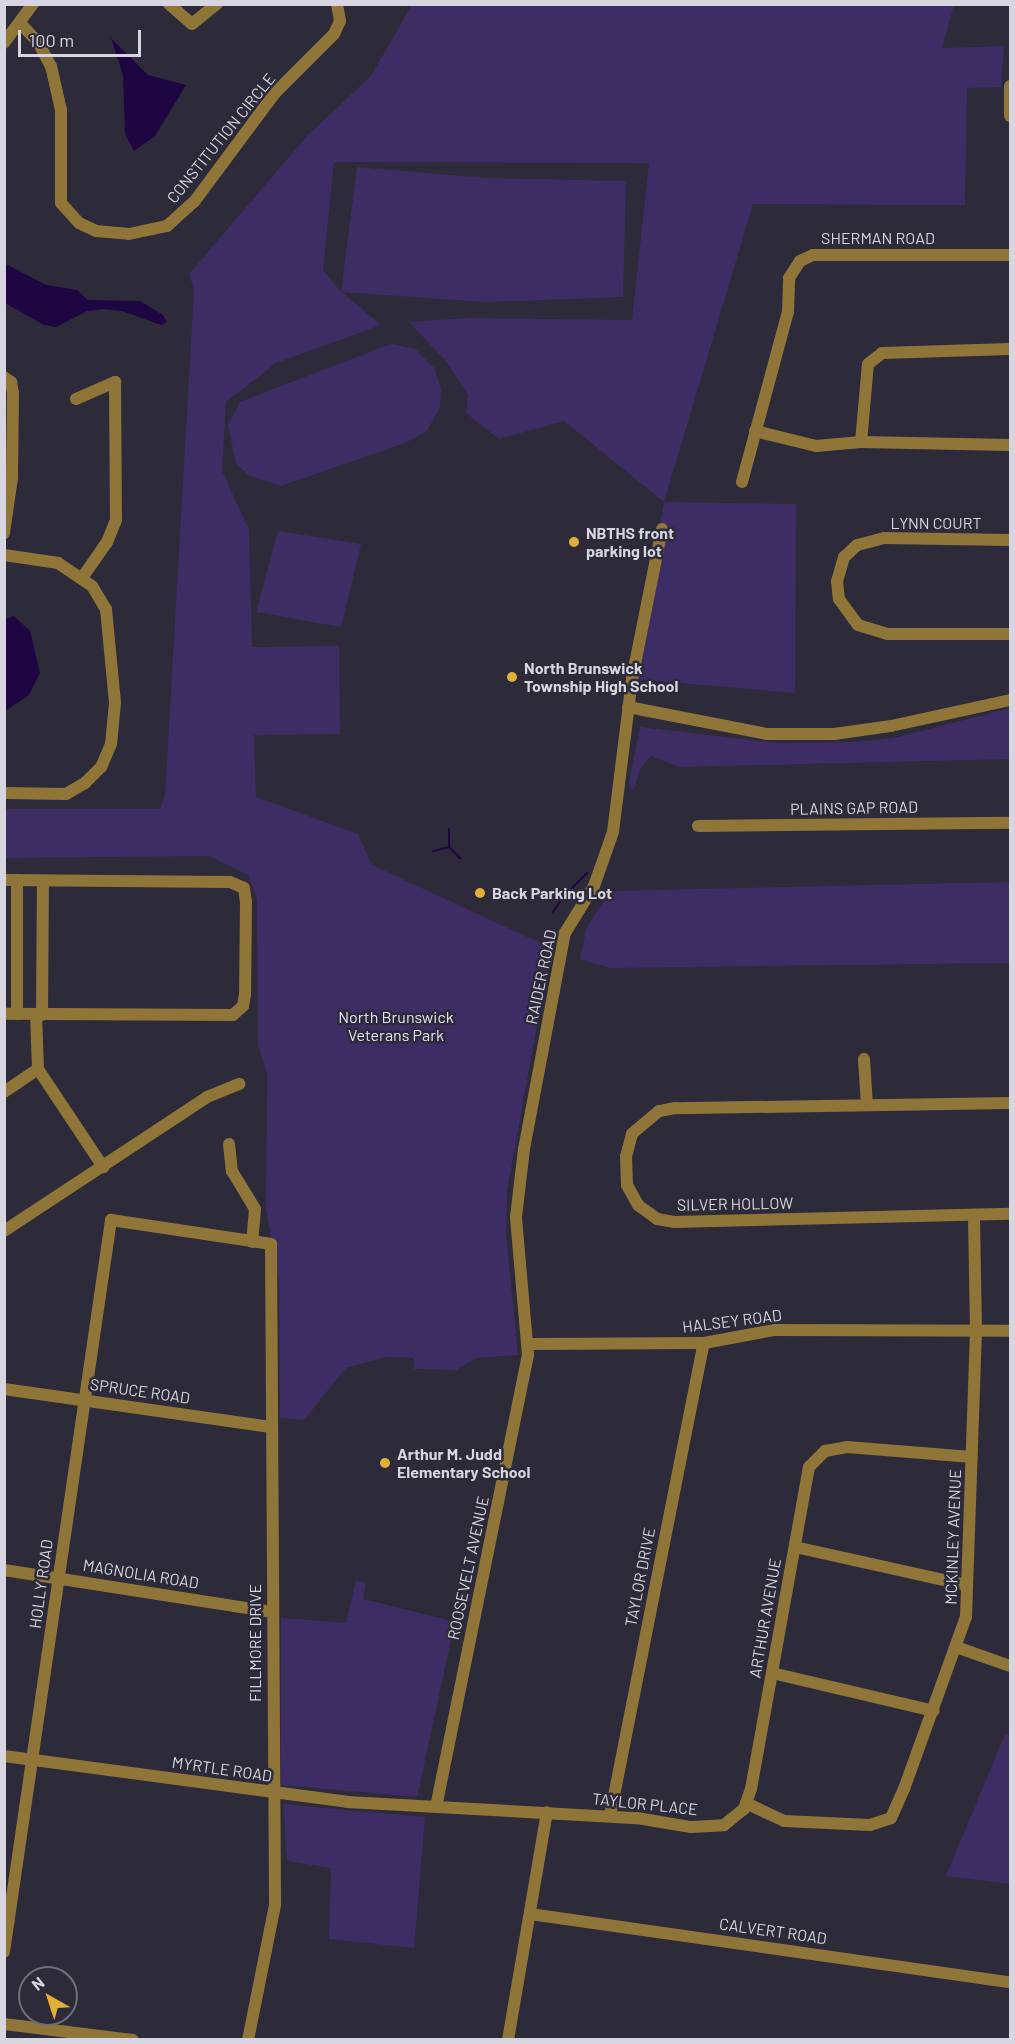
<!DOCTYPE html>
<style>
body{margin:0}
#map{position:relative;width:1015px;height:2044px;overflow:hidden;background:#2d2a39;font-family:Barlow,sans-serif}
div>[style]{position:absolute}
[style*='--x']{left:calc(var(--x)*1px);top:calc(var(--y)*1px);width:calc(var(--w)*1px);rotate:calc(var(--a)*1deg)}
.green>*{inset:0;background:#3d2d64}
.water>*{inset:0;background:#1e0642}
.stream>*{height:2px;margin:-1px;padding:0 1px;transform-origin:1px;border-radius:1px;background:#1e0642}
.minor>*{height:12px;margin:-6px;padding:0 6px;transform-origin:6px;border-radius:6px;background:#907539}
.dots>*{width:16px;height:16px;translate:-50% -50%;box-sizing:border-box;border:3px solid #2d2a39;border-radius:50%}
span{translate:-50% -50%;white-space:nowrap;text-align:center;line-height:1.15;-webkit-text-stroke:5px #2d2a39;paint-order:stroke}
.street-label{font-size:16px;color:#d7d5df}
.poi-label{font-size:16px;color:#d7d5df;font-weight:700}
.left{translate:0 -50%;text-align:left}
.park-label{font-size:16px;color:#e5e0f8}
.frame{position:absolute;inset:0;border:6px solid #d7d5df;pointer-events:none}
.north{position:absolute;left:18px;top:1966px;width:60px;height:60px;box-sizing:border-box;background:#2d2a39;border:2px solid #716e7b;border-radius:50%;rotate:321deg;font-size:16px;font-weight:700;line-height:24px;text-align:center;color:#d7d5df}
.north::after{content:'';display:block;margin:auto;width:21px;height:27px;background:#e1af34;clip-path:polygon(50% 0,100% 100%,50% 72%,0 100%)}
.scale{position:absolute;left:18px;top:30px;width:123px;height:27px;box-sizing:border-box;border:3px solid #d7d5df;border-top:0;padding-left:8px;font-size:18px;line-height:21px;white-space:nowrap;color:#d7d5df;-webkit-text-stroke:4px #2d2a39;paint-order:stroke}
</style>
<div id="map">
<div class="green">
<div style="clip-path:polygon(412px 5px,954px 5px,942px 48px,1004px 46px,1001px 87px,967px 88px,965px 205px,753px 204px,664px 502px,796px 504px,795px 693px,632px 679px,664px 502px,564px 421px,499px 439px,466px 413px,468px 395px,446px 361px,409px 322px,466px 318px,632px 320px,649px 163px,334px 162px,323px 270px,341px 292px,357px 167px,487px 178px,626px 181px,623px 297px,485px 302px,342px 292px,381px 325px,276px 363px,226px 402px,222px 471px,249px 530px,252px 647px,339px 646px,340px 734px,254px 735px,256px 797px,358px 834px,372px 865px,551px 948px,507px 1191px,506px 1234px,518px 1355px,477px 1358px,456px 1370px,414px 1369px,414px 1358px,386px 1357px,346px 1368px,304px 1420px,280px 1418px,279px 1281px,266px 1209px,267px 1073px,258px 1045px,257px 899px,248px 875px,209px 856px,5px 858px,4px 809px,160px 809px,165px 796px,194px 290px,189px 274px,308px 135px,371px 76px)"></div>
<div style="clip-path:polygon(391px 344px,415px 349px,434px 368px,441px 388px,440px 407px,427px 431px,405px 443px,281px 486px,250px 476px,236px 464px,228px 425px,240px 402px)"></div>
<div style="clip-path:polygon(278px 531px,361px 544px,341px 627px,256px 612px)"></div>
<div style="clip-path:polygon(1010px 708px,1010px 759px,679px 767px,651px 756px,641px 767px,633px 792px,629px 782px,640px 727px,778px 743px,857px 742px,898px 737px)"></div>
<div style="clip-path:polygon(1010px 882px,1010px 963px,610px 968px,580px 959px,587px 926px,611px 891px)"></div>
<div style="clip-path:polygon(356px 1580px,366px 1583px,363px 1599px,455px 1622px,417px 1797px,281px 1785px,281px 1618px,346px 1623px)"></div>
<div style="clip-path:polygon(1005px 1734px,1010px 1736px,1010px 1884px,946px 1876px)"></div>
<div style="clip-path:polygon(283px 1804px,425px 1817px,414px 1948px,329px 1939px,331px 1868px,287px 1861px)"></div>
</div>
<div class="water">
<div style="clip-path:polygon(111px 38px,148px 75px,186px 85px,155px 136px,134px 151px,125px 134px,123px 75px)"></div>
<div style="clip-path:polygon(4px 263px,46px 285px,77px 290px,88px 300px,140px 301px,163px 315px,167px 322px,161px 325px,122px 311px,104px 309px,87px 311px,56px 327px,44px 325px,5px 303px)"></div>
<div style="clip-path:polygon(14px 616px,30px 631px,40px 673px,29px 695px,5px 711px,5px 619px)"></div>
</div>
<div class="stream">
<div style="--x:449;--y:829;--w:18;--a:90"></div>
<div style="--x:449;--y:847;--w:16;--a:45"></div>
<div style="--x:433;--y:851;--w:16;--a:-14"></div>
<div style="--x:532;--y:894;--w:34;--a:0"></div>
<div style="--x:566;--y:894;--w:30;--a:-45"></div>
<div style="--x:553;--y:912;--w:22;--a:-56"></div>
</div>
<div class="minor">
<div style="--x:169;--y:4;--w:30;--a:41"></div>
<div style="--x:192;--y:24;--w:32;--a:-39"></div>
<div style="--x:20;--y:23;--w:26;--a:47"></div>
<div style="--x:38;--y:42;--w:27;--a:62"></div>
<div style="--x:51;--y:66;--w:45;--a:77.2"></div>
<div style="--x:61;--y:110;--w:93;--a:90"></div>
<div style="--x:61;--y:203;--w:27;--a:48"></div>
<div style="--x:79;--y:223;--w:19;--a:25"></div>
<div style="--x:96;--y:231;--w:33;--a:5"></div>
<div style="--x:129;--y:234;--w:39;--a:-12"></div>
<div style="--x:167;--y:226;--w:36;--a:-42"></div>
<div style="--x:194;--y:202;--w:136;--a:-53.4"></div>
<div style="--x:275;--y:93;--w:83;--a:-45"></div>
<div style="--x:334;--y:34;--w:14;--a:-65"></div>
<div style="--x:340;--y:21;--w:17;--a:-100"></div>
<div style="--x:4;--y:43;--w:49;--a:-53.4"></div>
<div style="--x:1010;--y:86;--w:30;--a:90"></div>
<div style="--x:4;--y:377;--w:9;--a:36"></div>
<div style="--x:11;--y:382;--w:11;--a:80"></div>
<div style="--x:13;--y:393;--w:85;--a:90.7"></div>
<div style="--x:12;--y:478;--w:56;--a:98.3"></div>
<div style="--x:76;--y:399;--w:43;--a:-23.6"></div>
<div style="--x:115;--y:382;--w:138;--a:89.6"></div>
<div style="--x:116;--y:520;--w:24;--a:112"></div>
<div style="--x:107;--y:542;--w:44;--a:124.8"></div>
<div style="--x:755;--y:431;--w:63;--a:13.8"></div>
<div style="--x:816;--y:446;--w:45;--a:-5.1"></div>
<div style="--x:861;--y:442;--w:149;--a:1.2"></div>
<div style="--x:861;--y:442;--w:78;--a:-84.9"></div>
<div style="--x:868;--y:364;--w:18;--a:-38"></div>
<div style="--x:882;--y:353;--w:128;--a:-1.8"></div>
<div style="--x:742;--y:482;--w:176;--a:-74.9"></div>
<div style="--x:788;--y:312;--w:34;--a:-88"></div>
<div style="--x:789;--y:278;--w:20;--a:-57"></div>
<div style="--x:800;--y:261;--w:14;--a:-25"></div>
<div style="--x:813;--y:255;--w:197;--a:0"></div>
<div style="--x:1010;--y:540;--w:126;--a:-179.1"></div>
<div style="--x:884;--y:538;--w:28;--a:165"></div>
<div style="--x:857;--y:545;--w:18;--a:137"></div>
<div style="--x:844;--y:557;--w:25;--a:106"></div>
<div style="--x:837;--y:581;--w:18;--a:84"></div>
<div style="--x:839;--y:599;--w:32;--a:54"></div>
<div style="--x:858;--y:625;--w:30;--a:17"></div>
<div style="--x:887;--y:634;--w:123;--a:0"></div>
<div style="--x:4;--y:555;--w:55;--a:8.4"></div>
<div style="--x:58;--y:563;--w:41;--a:34.1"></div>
<div style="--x:92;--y:586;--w:27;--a:59"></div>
<div style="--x:106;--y:609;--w:94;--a:84.5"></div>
<div style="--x:115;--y:703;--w:41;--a:95.6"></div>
<div style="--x:111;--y:744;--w:25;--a:113"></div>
<div style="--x:101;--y:767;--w:23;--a:135"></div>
<div style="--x:85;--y:783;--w:22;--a:150"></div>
<div style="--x:66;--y:794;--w:62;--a:-179.1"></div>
<div style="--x:628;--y:707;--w:142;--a:11"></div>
<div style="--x:767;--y:734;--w:67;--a:0"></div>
<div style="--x:834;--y:734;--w:58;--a:-8"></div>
<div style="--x:891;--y:726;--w:122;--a:-12.3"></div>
<div style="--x:698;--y:826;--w:312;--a:-0.6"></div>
<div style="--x:4;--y:880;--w:226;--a:0.5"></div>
<div style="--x:230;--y:882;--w:15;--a:23"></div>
<div style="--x:244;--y:888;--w:15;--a:82"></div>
<div style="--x:246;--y:903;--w:91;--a:90.6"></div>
<div style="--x:245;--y:994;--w:12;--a:99"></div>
<div style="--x:243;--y:1006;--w:13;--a:138"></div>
<div style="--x:233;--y:1015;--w:229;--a:-179.7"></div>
<div style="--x:17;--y:1014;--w:134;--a:-90"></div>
<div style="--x:42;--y:1015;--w:134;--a:-89.6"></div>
<div style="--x:864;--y:1059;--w:46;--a:86.3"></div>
<div style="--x:38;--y:1069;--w:118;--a:56.4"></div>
<div style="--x:4;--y:1092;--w:41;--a:-34.1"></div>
<div style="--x:38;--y:1069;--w:54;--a:-92.1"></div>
<div style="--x:1010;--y:1103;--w:335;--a:179.1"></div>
<div style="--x:675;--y:1108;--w:16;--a:169"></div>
<div style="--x:659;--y:1111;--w:35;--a:140"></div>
<div style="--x:632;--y:1134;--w:23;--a:105"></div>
<div style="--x:626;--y:1156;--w:29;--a:88"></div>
<div style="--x:627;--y:1185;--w:23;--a:61"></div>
<div style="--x:638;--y:1205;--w:24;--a:36"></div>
<div style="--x:657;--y:1219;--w:17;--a:10"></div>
<div style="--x:674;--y:1222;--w:336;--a:-1.4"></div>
<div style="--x:229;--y:1144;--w:27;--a:84"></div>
<div style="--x:232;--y:1171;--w:44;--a:58.8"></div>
<div style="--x:255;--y:1209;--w:33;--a:95"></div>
<div style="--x:4;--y:1231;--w:243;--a:-33.4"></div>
<div style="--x:207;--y:1097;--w:35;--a:-22"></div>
<div style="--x:529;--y:1344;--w:175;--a:-0.3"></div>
<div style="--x:704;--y:1343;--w:71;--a:-10.5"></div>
<div style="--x:774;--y:1330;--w:236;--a:0.2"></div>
<div style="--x:4;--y:1389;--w:270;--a:8.1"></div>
<div style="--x:795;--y:1547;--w:176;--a:12.5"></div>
<div style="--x:4;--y:1570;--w:270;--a:8.9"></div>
<div style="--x:956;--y:1647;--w:57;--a:19.4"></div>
<div style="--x:772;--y:1673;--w:166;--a:13.2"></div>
<div style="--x:4;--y:1756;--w:346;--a:7.6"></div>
<div style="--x:347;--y:1802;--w:290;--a:3.2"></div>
<div style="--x:637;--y:1818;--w:55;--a:9.5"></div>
<div style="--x:691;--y:1827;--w:33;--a:-3"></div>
<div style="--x:724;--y:1825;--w:26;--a:-39"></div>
<div style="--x:744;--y:1809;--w:21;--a:-71"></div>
<div style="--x:751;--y:1789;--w:327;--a:-79.8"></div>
<div style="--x:809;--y:1467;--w:23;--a:-45"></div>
<div style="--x:825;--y:1451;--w:22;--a:-10"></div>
<div style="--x:847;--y:1447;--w:125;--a:4.6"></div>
<div style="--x:746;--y:1803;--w:42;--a:25.3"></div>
<div style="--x:784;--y:1821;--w:86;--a:2.7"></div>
<div style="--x:870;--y:1825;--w:22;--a:-18"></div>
<div style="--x:891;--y:1818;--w:32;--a:-66"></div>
<div style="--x:904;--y:1789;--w:183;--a:-70.2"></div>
<div style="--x:966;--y:1617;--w:285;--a:-88"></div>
<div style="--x:976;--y:1332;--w:117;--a:-91"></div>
<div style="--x:436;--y:1807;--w:461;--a:-78.5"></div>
<div style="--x:528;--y:1355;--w:139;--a:-95"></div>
<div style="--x:516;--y:1217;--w:68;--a:-83.3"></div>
<div style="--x:524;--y:1149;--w:220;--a:-79.3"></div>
<div style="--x:565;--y:933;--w:55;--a:-58.3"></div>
<div style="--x:594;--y:886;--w:57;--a:-70.6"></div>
<div style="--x:613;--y:832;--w:154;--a:-82.9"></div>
<div style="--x:632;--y:679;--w:153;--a:-78.7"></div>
<div style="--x:610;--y:1816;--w:482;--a:-78.8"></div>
<div style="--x:530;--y:1914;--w:485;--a:8.1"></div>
<div style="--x:4;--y:1952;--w:740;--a:-81.68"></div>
<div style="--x:111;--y:1220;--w:162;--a:8.5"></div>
<div style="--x:271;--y:1244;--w:661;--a:89.65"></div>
<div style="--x:275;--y:1905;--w:138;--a:101.3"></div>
<div style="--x:4;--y:2024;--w:130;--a:7.1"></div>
<div style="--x:508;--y:2040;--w:231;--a:-80.3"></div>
</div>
<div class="dots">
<div style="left:574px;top:542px;background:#e1af34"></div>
<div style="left:512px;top:677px;background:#e1af34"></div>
<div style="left:480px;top:893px;background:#e1af34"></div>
<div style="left:385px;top:1463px;background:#e1af34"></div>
</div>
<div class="street-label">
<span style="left:221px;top:138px;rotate:-51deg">CONSTITUTION CIRCLE</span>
<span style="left:878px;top:238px">SHERMAN ROAD</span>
<span style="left:936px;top:523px">LYNN COURT</span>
<span style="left:854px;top:808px;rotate:-1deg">PLAINS GAP ROAD</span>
<span style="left:541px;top:977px;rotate:-78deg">RAIDER ROAD</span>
<span style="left:735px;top:1204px;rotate:-1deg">SILVER HOLLOW</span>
<span style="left:732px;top:1321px;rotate:-7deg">HALSEY ROAD</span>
<span style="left:140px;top:1391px;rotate:8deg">SPRUCE ROAD</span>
<span style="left:953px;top:1537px;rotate:-88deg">MCKINLEY AVENUE</span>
<span style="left:468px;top:1568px;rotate:-78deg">ROOSEVELT AVENUE</span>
<span style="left:141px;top:1574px;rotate:9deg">MAGNOLIA ROAD</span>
<span style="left:640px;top:1577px;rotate:-79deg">TAYLOR DRIVE</span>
<span style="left:41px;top:1584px;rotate:-82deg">HOLLY ROAD</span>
<span style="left:765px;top:1618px;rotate:-80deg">ARTHUR AVENUE</span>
<span style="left:255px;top:1643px;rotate:-90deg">FILLMORE DRIVE</span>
<span style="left:222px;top:1769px;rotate:8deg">MYRTLE ROAD</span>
<span style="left:645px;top:1804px;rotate:6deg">TAYLOR PLACE</span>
<span style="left:773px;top:1931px;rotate:8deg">CALVERT ROAD</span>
</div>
<div class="poi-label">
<span class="left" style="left:586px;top:542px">NBTHS front<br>parking lot</span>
<span class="left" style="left:524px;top:677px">North Brunswick<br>Township High School</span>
<span class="left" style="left:492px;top:893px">Back Parking Lot</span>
<span class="left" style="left:397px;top:1463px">Arthur M. Judd<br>Elementary School</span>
</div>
<div class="park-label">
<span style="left:396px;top:1026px">North Brunswick<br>Veterans Park</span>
</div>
<div class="frame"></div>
<div class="north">N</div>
<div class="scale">100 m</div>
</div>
